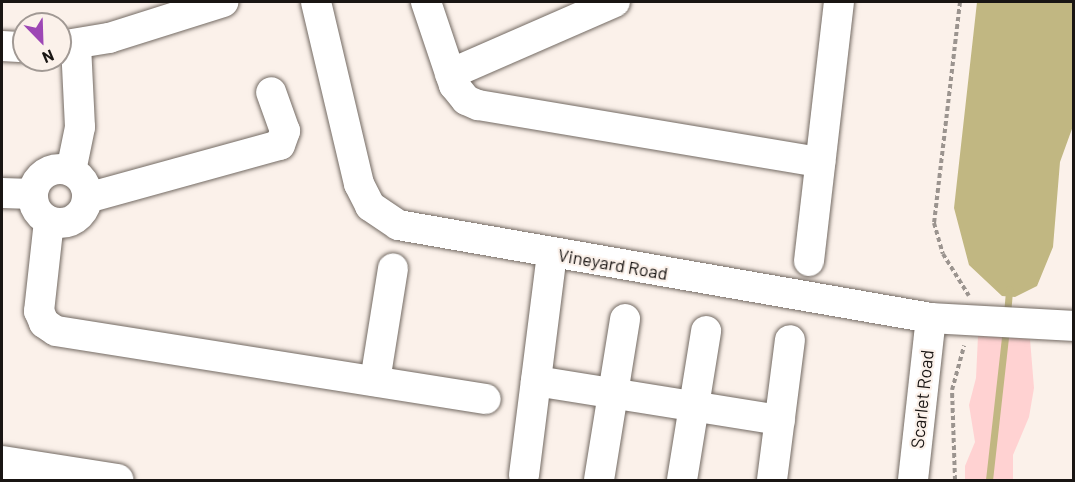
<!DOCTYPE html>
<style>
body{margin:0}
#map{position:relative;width:1075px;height:482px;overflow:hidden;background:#fbf1ea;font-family:Barlow,sans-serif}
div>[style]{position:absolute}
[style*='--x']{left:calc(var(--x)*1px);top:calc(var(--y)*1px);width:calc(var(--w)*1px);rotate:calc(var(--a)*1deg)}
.green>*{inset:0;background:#ffd2d2}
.water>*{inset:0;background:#c1b782}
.stream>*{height:7px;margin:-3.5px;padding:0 3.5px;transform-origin:3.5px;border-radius:3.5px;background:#c1b782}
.path>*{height:4px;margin-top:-2px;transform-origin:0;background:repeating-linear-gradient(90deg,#9b948f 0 4.5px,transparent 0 7.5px)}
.roads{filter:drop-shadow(0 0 2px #736a63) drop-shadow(0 0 2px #736a63)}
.minor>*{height:30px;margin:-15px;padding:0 15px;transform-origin:15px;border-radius:15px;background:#fff}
.minor>.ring{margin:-15px;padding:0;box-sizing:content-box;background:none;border:30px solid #fff;border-radius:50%}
.major>*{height:33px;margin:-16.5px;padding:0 16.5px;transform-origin:16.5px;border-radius:16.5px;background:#fff}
span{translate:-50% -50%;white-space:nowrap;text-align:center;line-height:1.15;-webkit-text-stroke:4.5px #fbf1ea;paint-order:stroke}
.street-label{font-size:18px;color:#191513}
.frame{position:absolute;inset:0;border:3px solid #191513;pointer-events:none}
.north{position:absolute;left:12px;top:12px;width:60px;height:60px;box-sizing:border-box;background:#fbf1ea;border:2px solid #a19994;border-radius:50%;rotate:157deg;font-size:16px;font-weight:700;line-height:24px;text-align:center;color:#191513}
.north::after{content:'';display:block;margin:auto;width:21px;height:27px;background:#9d47b5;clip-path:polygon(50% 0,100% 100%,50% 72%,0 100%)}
</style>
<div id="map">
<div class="green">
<div style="clip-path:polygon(978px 336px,1030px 339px,1034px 388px,1029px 417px,1013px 455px,1013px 480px,965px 480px,965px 466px,975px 442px,969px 405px,976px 378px)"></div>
</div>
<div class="water">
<div style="clip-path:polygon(977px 2px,1073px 2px,1073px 126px,1060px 162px,1053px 247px,1037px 286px,1015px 297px,1002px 296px,969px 265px,954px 208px)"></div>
</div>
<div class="stream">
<div style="--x:1007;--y:314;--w:25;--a:-85"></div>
<div style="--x:989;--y:480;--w:153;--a:-83.6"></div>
</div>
<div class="path">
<div style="--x:960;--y:2;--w:223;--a:96.7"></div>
<div style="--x:934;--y:223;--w:32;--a:74"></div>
<div style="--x:943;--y:254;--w:49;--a:58.2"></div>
<div style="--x:955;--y:480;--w:90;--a:-91.9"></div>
<div style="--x:952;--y:390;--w:46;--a:-74.7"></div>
</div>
<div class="roads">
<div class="minor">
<div style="--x:316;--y:2;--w:187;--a:76.7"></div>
<div style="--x:359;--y:184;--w:25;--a:63"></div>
<div style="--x:370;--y:206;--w:34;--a:34"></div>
<div style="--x:398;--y:225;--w:541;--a:9.9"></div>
<div style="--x:931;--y:318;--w:143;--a:3.2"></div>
<div style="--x:426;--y:2;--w:88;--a:71.4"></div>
<div style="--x:454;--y:85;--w:19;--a:51"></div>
<div style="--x:466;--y:100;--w:13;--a:23"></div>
<div style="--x:478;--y:105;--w:347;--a:9.5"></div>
<div style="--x:2;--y:46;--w:22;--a:3"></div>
<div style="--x:60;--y:46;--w:50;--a:-9.3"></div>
<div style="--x:109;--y:38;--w:120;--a:-17.5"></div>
<div style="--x:450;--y:74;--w:180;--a:-23.6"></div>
<div class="ring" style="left:33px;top:169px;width:24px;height:24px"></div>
<div style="--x:71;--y:171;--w:45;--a:-78.4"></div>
<div style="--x:80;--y:127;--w:82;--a:-92.8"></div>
<div style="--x:2;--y:193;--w:30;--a:2"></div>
<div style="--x:87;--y:198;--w:200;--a:-15.4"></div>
<div style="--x:280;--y:145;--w:15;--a:-70"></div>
<div style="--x:285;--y:131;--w:41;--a:-109.7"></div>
<div style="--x:49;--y:221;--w:91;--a:96.3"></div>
<div style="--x:39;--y:311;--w:13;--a:67"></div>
<div style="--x:44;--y:323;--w:14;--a:34"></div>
<div style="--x:56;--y:331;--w:435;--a:9"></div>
<div style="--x:809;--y:261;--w:261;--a:-83.4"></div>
<div style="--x:375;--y:381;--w:114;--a:-80.9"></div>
<div style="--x:536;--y:381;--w:247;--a:9.1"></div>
<div style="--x:524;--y:475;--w:224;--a:-82.8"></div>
<div style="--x:599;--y:480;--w:163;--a:-80.8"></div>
<div style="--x:682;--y:480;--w:151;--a:-80.8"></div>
<div style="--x:772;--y:480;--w:141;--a:-82.7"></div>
<div style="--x:913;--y:480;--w:163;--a:-83.7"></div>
</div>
<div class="major">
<div style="--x:2;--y:462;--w:116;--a:8.9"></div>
</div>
</div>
<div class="street-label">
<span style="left:613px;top:264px;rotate:10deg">Vineyard Road</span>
<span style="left:922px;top:399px;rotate:-84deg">Scarlet Road</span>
</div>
<div class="frame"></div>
<div class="north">N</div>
</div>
